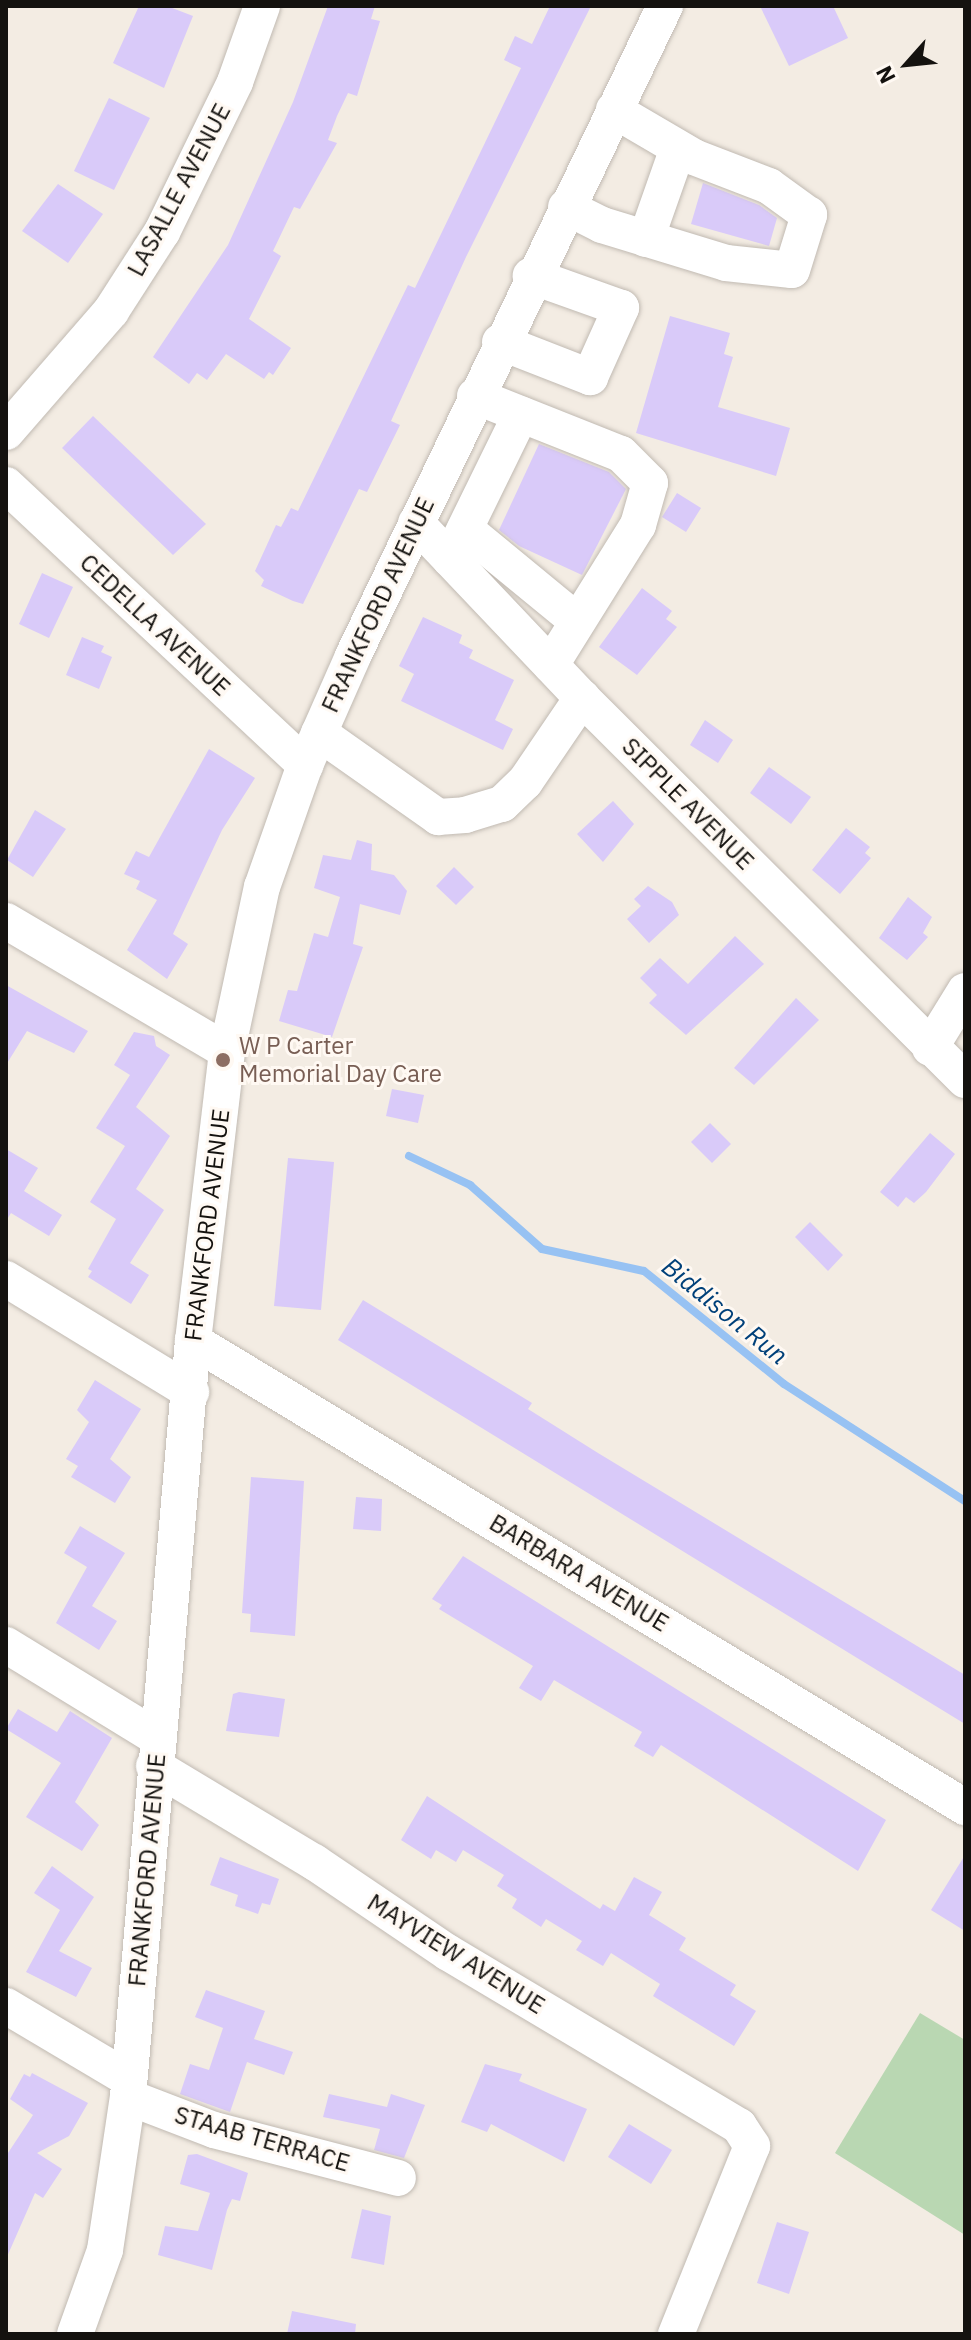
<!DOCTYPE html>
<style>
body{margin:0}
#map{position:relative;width:971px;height:2340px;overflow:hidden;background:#f3ece3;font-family:"IBM Plex Sans",sans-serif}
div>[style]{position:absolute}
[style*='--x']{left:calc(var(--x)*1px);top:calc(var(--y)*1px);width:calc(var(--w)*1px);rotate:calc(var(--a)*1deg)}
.green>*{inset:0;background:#b9d7b2}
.stream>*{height:8px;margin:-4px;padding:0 4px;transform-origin:4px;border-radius:4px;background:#97c2f3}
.building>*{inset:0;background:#d9caf9}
.roads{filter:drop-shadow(0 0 2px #c1bab2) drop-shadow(0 0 2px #c1bab2)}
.minor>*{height:36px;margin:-18px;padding:0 18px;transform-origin:18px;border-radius:18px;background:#fff}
.dots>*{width:22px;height:22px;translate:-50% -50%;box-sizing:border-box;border:4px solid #fff9f3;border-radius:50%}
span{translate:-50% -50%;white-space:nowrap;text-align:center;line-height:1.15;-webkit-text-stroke:6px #fff9f3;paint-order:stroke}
.street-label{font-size:24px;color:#14120f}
.education-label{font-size:24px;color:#785e54}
.left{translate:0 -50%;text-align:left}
.water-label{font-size:26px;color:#004079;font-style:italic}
.frame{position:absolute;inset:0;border:8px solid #14120f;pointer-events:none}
.north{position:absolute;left:867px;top:24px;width:80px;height:80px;-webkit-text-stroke:6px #fff9f3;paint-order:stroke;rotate:243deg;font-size:22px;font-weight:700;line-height:32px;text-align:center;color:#14120f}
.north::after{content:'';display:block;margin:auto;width:28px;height:36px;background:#14120f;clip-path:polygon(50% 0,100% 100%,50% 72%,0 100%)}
</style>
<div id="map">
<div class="green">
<div style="clip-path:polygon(920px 2013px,965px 2040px,965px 2235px,835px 2153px)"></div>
</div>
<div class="stream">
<div style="--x:409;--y:1156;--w:68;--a:25.4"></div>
<div style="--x:470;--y:1185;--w:96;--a:41.6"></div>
<div style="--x:542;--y:1249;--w:104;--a:12.2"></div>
<div style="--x:644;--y:1271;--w:180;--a:38.9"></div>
<div style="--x:784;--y:1384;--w:216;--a:32.9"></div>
</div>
<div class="building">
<div style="clip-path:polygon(139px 6px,167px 6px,193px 16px,164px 88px,113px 63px)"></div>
<div style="clip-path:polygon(328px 6px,375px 6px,371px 19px,380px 21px,357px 96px,348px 93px,337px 116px,328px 140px,337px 143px,300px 209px,294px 207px,273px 251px,281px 256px,249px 319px,291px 348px,273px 375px,269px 372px,264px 379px,226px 354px,207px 380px,197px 373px,189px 384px,153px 357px,228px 245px,293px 102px)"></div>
<div style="clip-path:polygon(550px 6px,591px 6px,466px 257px,391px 421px,400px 425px,367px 492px,359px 489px,303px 604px,293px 601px,261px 586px,264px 580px,255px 571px,276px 525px,281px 527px,291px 508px,298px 511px,408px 285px,415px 288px,521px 68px,504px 60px,515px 36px,532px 44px)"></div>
<div style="clip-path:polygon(760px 6px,833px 6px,848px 38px,789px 66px)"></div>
<div style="clip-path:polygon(109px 98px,150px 118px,114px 190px,74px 171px)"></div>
<div style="clip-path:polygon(703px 183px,759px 205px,777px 218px,769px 246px,691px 224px)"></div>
<div style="clip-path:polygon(58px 184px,103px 214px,68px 263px,22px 231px)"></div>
<div style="clip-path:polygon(670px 316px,730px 333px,724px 354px,733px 357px,718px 407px,790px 428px,776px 476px,636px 433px)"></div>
<div style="clip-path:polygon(93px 416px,206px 524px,173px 555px,62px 448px)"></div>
<div style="clip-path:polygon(539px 444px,609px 472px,626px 489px,582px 575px,519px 546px,499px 530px)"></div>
<div style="clip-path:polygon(677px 493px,701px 508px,686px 532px,662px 517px)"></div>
<div style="clip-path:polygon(42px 573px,73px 587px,49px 638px,19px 624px)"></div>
<div style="clip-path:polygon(642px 588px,672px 611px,666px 619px,677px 627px,637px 675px,599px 647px)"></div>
<div style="clip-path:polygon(423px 617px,462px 635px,459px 643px,473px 650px,469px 658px,514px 680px,495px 720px,513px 729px,503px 750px,401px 701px,414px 674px,399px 666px)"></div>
<div style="clip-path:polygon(82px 637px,104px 646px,101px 652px,112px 657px,99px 689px,66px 675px)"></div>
<div style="clip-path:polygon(705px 720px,733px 740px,718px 763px,690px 745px)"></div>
<div style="clip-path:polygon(209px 749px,255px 778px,222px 830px,173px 934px,188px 944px,167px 979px,127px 950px,157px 900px,136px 889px,140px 881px,124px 874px,136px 851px,149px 857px)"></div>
<div style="clip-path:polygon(769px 767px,811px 797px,791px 824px,750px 793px)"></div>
<div style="clip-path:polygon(613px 801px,634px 824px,603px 862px,577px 834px)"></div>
<div style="clip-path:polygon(35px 810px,66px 829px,33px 877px,7px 860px)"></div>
<div style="clip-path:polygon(846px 828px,870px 847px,865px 853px,871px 858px,840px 894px,812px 870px)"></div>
<div style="clip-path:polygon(357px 840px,372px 844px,371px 870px,394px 875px,407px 891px,400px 915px,360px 904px,353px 944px,363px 947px,332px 1037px,279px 1021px,288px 990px,297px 991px,314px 933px,328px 937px,340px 897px,314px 888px,323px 855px,351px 860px)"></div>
<div style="clip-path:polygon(454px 867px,474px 887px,456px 905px,436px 886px)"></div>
<div style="clip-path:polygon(648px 886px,672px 902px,679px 915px,649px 943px,627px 919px,641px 906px,634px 899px)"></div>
<div style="clip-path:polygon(908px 897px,932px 917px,923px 933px,928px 937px,907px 960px,879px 938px)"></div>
<div style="clip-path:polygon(735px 936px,764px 964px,686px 1035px,649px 1003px,657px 995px,640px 978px,660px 958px,688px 984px)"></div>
<div style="clip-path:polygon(6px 985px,88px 1031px,74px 1053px,27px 1031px,6px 1065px)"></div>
<div style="clip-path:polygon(796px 998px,819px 1020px,754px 1085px,734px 1068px)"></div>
<div style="clip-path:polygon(134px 1032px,154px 1036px,156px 1046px,170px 1055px,136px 1107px,170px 1136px,136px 1189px,164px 1210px,130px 1263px,149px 1275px,131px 1304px,88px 1277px,92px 1271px,88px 1269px,116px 1219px,90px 1202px,125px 1146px,96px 1128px,130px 1075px,114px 1065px)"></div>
<div style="clip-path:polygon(392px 1089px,424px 1095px,418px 1123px,386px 1116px)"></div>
<div style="clip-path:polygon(710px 1123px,731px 1144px,712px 1163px,691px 1142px)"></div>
<div style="clip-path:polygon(930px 1133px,955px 1154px,926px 1192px,914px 1203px,906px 1197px,898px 1207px,880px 1192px)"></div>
<div style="clip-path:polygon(6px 1149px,38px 1168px,24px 1191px,62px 1215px,49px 1236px,11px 1213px,6px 1221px)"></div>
<div style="clip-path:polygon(288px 1158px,334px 1162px,321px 1310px,274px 1306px)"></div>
<div style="clip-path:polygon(810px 1222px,843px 1255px,828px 1271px,795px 1237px)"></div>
<div style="clip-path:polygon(363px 1300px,532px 1403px,528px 1409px,598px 1453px,965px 1675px,965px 1724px,338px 1340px)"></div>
<div style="clip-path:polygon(95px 1380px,141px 1409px,110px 1459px,131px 1477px,115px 1503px,71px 1477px,78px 1466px,66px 1459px,89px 1422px,77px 1410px)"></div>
<div style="clip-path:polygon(251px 1477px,304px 1481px,295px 1636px,250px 1632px,251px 1614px,242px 1613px)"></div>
<div style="clip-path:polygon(356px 1497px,382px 1499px,381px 1531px,353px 1529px)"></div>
<div style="clip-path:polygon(80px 1526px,125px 1553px,92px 1606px,117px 1621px,99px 1650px,56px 1623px,87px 1567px,64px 1553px)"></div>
<div style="clip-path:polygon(463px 1556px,886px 1820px,858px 1871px,661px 1745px,653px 1757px,634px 1746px,642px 1732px,554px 1680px,541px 1701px,519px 1688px,533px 1666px,439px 1609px,442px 1605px,432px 1599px)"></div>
<div style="clip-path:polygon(239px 1692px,285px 1699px,279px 1737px,226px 1731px,233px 1694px)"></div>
<div style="clip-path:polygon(18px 1709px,57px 1732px,70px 1711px,112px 1738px,75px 1802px,99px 1825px,82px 1851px,26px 1817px,61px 1763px,6px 1729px)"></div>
<div style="clip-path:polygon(427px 1796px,600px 1909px,603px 1904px,615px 1911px,634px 1877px,662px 1892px,649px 1915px,686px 1938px,679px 1950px,736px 1985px,730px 1995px,756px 2011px,734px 2046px,653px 1996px,660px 1984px,611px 1953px,603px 1966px,576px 1950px,582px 1941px,546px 1919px,541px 1927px,512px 1908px,517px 1899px,497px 1886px,504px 1875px,463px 1850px,456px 1862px,436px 1850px,431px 1859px,401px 1840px)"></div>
<div style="clip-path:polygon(965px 1855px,965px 1931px,931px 1910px)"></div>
<div style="clip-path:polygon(220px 1857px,279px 1879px,270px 1905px,262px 1903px,258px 1914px,235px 1906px,238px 1895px,210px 1885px)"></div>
<div style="clip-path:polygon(52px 1866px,94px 1897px,59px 1951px,92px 1968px,76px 1997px,26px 1972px,60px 1910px,34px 1893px)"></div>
<div style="clip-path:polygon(206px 1990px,265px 2011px,254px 2039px,293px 2052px,284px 2075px,247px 2062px,230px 2112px,180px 2094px,190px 2064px,209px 2070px,223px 2028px,195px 2017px)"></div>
<div style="clip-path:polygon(485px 2064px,522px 2074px,519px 2081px,587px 2109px,564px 2162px,491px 2124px,487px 2132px,461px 2122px)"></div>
<div style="clip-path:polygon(32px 2073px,88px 2103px,69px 2136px,37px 2153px,62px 2169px,43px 2198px,35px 2193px,6px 2259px,6px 2156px,33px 2115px,10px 2099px,24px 2074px,30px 2077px)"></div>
<div style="clip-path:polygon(329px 2094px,387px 2107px,391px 2094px,425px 2105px,404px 2158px,374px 2150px,380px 2129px,323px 2117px)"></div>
<div style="clip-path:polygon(629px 2124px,672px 2150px,651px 2184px,608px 2157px)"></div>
<div style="clip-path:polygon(197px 2154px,248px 2173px,240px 2201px,232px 2199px,227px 2210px,212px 2270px,158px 2255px,165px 2226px,198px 2231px,210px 2193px,180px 2184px,188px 2155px)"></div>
<div style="clip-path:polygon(362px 2209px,391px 2216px,384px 2265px,351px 2258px)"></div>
<div style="clip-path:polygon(777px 2222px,809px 2232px,789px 2294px,757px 2283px)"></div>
<div style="clip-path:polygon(292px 2311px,356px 2324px,355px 2334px,287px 2334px)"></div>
</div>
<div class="roads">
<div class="minor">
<div style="--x:566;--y:207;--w:40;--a:26.6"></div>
<div style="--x:602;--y:225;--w:130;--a:17"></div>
<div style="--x:726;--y:263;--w:66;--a:6.1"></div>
<div style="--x:792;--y:270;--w:58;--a:-72.8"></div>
<div style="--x:809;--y:215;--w:49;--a:-144.1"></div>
<div style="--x:769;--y:186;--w:80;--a:-158.9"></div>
<div style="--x:694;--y:157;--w:93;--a:-149.6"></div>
<div style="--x:646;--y:239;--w:96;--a:-70.6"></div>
<div style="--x:500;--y:342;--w:97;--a:21.3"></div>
<div style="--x:590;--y:377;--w:76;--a:-65.8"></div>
<div style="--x:621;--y:308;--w:96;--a:-160.4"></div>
<div style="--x:475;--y:396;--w:157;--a:21.7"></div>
<div style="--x:621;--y:454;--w:41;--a:45"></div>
<div style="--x:650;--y:483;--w:44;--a:105.9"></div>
<div style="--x:638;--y:525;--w:165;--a:121.9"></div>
<div style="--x:6;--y:432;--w:160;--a:-49"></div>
<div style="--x:111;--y:311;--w:94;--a:-57.2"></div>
<div style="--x:162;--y:232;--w:167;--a:-64"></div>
<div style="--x:235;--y:82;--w:81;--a:-70.4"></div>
<div style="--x:6;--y:485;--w:410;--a:43.1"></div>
<div style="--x:416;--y:523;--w:241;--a:46.5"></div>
<div style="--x:582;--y:698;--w:541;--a:44.93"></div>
<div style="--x:465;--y:529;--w:145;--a:39.4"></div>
<div style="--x:450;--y:559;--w:161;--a:-63.9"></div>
<div style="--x:319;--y:733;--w:146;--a:35.2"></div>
<div style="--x:438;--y:817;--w:27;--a:-4"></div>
<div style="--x:465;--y:815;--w:39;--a:-17"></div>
<div style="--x:502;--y:804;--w:32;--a:-44"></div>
<div style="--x:525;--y:782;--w:102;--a:-55.8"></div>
<div style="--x:6;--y:921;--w:256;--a:30.5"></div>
<div style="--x:930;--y:1048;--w:67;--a:-58.4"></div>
<div style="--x:6;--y:1279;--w:217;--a:31.4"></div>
<div style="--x:193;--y:1341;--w:902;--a:31.12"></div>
<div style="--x:6;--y:1645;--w:178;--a:31.5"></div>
<div style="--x:154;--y:1766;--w:187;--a:31"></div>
<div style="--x:314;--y:1862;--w:161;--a:34.1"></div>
<div style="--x:447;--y:1952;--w:340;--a:30.8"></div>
<div style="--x:739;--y:2126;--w:24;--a:57"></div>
<div style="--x:752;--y:2146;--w:203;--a:112"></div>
<div style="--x:6;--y:2006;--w:143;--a:30.7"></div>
<div style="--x:128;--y:2097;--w:92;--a:21"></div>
<div style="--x:214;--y:2130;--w:190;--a:14.6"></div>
<div style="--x:75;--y:2334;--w:89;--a:-70.3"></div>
<div style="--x:105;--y:2250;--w:155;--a:-81.5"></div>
<div style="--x:128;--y:2097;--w:759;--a:-85.09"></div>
<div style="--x:193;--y:1341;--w:292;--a:-83.3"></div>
<div style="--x:227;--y:1051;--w:168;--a:-78"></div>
<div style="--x:262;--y:887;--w:129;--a:-70.6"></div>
<div style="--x:305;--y:765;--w:119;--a:-66.2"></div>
<div style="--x:353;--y:656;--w:721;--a:-64.36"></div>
</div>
</div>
<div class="dots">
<div style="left:223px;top:1060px;background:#8d6e63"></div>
</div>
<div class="street-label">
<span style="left:179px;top:190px;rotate:-62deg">LASALLE AVENUE</span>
<span style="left:378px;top:605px;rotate:-65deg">FRANKFORD AVENUE</span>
<span style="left:155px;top:625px;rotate:43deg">CEDELLA AVENUE</span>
<span style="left:688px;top:804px;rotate:45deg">SIPPLE AVENUE</span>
<span style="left:207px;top:1225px;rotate:-83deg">FRANKFORD AVENUE</span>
<span style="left:579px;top:1573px;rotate:31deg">BARBARA AVENUE</span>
<span style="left:147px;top:1870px;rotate:-85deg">FRANKFORD AVENUE</span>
<span style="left:456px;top:1954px;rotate:32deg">MAYVIEW AVENUE</span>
<span style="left:262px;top:2139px;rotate:16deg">STAAB TERRACE</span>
</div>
<div class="education-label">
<span class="left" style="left:239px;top:1060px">W P Carter<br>Memorial Day Care</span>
</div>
<div class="water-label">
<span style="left:725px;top:1311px;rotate:39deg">Biddison Run</span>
</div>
<div class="frame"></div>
<div class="north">N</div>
</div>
